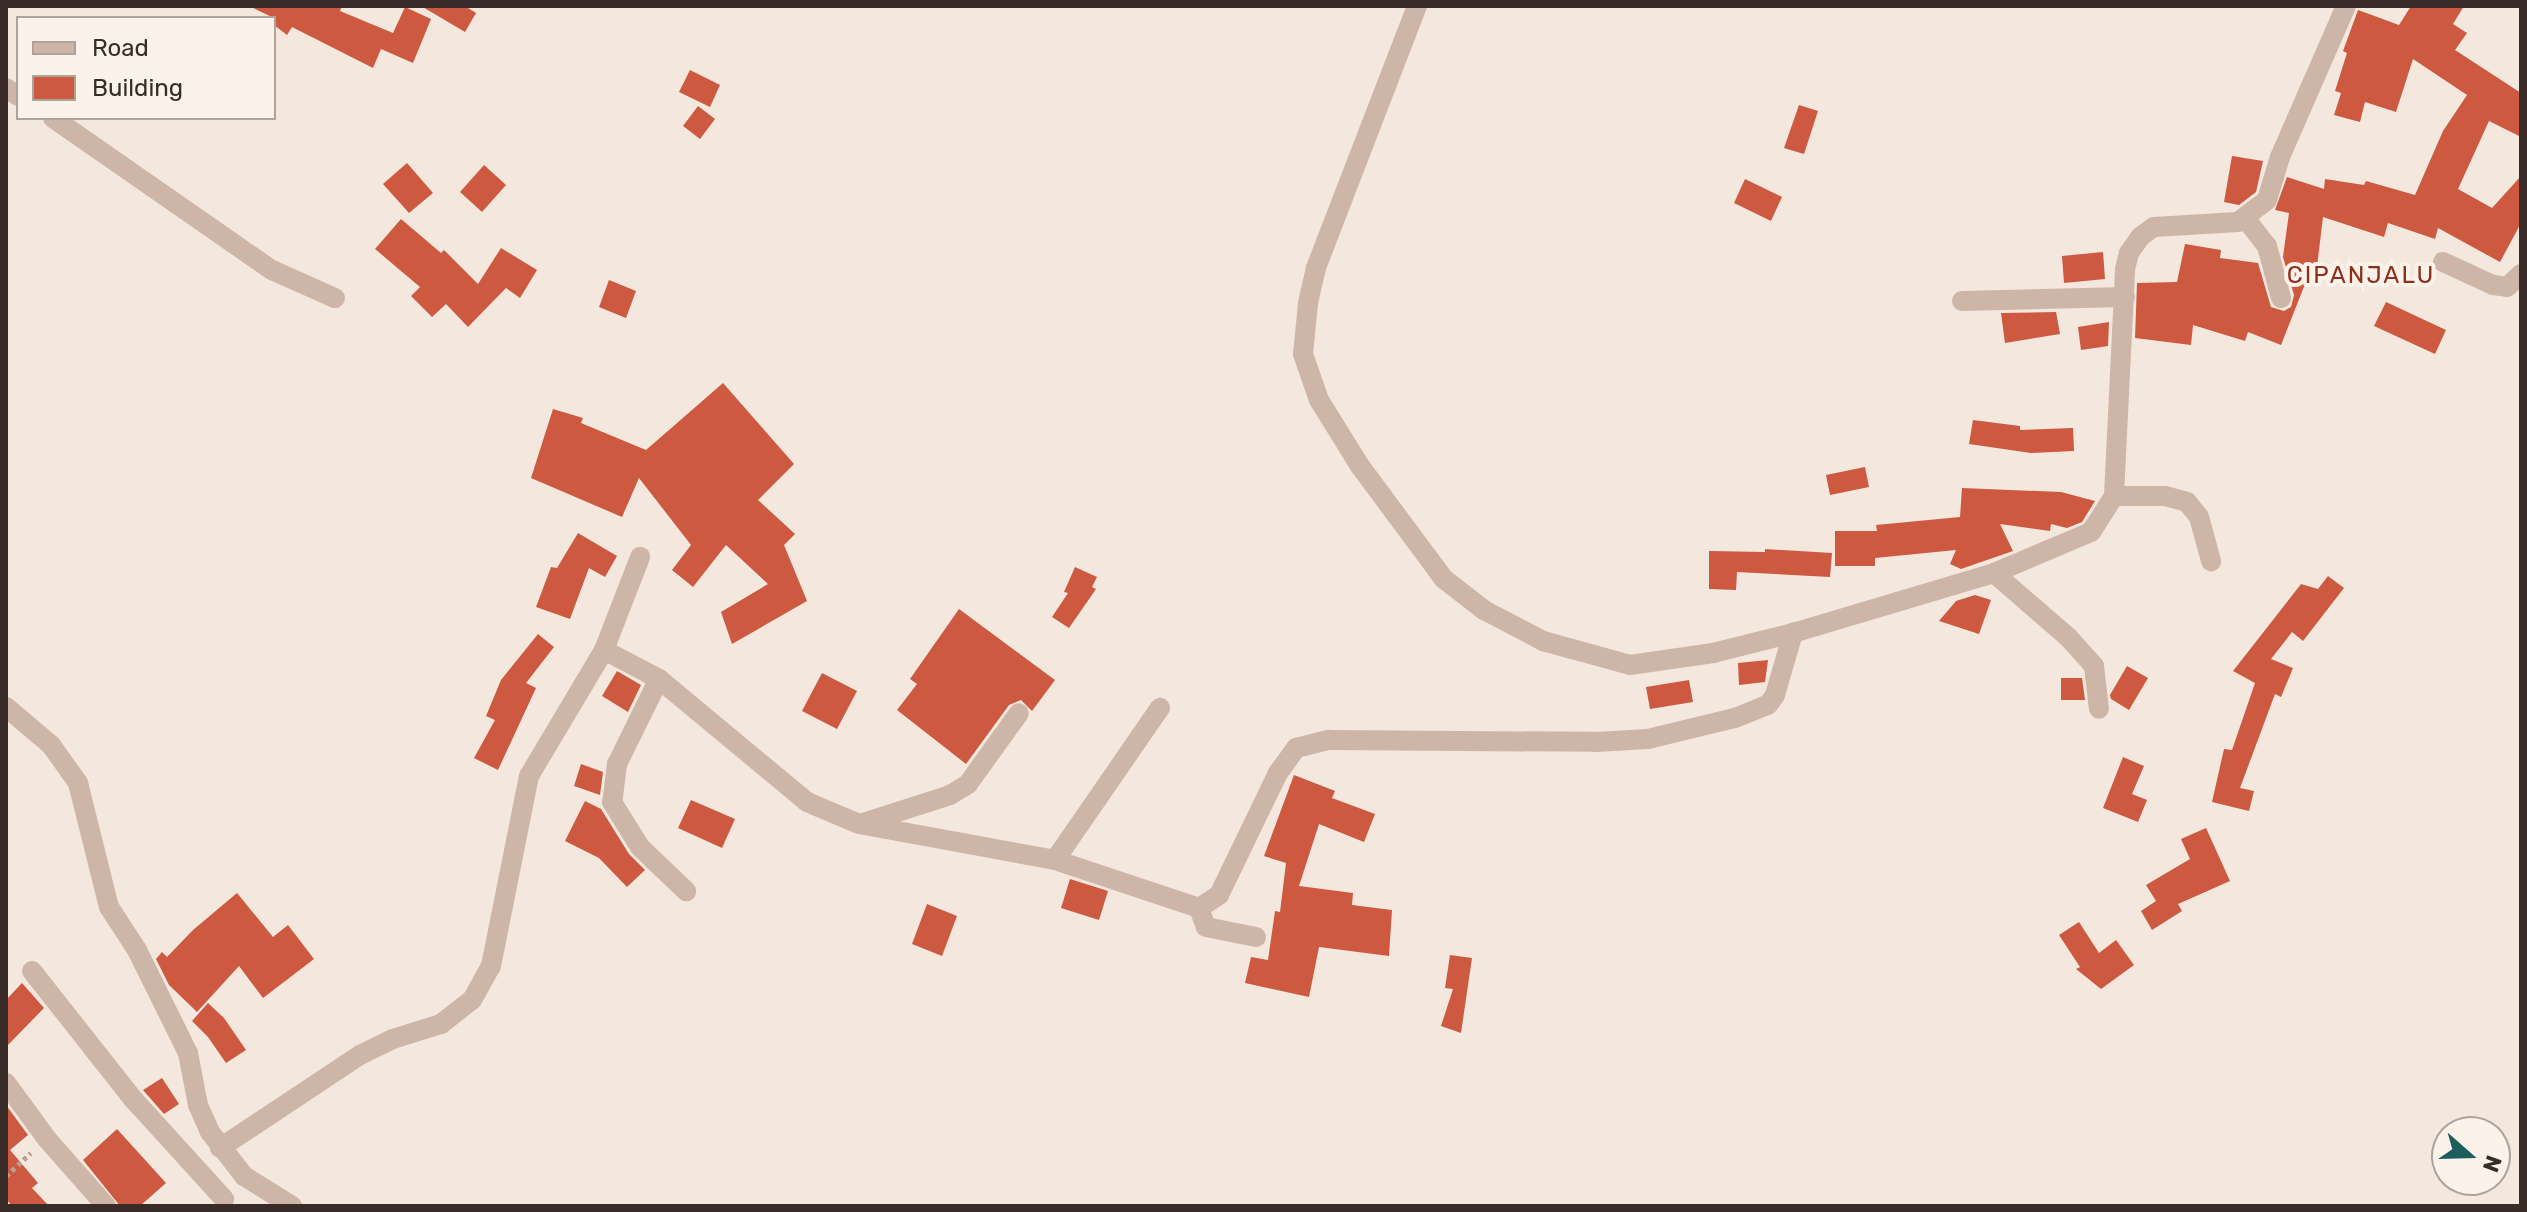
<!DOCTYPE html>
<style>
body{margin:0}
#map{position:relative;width:2527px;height:1212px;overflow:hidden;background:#f4e7dd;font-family:Rubik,sans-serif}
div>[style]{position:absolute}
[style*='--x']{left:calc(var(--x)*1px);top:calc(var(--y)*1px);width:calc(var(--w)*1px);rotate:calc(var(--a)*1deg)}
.building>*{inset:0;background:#cd5941}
.path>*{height:5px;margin-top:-2.5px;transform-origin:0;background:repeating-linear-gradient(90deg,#b9a092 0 4px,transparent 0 8px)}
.minor>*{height:20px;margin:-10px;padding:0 10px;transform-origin:10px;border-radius:10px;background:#cdb6a8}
span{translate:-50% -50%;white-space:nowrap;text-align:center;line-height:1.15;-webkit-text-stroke:8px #fbf2ea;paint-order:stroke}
.quarter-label{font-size:24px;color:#8d2f1c;letter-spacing:2px}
.frame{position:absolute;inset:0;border:8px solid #392c28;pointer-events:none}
.legend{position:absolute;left:16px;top:16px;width:260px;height:104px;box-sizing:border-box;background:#fbf2ea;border:2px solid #ada39c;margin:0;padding:10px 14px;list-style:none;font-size:24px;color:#392c28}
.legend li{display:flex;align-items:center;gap:16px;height:40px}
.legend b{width:40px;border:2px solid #ada39c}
.north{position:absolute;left:2431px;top:1116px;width:80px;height:80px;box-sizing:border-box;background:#fbf2ea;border:2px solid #ada39c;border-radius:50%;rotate:110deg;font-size:22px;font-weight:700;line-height:32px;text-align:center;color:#392c28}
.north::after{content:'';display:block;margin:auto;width:28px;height:36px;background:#1b5e5d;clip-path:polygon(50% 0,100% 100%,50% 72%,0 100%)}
</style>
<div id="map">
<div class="building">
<div style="clip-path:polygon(249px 6px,342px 6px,340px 11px,393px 33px,405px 7px,431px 19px,413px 63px,381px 49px,373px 68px,292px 27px,287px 35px,274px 25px,274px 18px)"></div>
<div style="clip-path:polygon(421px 6px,465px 6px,476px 13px,465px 32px)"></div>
<div style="clip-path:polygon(2411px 6px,2464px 6px,2453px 24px,2467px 33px,2455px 50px,2521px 93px,2521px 137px,2489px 121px,2458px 189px,2492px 208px,2521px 176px,2521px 223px,2500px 262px,2438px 228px,2435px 239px,2388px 223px,2384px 237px,2323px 217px,2316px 275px,2309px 274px,2281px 345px,2248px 332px,2245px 341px,2193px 325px,2191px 345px,2135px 338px,2137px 283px,2177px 282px,2185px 244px,2221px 250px,2220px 258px,2258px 263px,2271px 307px,2284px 311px,2291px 307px,2294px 295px,2283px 257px,2289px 213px,2275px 210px,2287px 177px,2324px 189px,2325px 179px,2364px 185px,2366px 181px,2415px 195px,2443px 131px,2467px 95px,2413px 59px,2396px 112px,2365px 102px,2360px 122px,2334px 115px,2341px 93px,2335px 91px,2347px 53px,2343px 51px,2358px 10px,2399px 25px)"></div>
<div style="clip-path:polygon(690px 70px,720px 85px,710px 107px,679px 92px)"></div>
<div style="clip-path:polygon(1799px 105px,1818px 111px,1804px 154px,1784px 148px)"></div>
<div style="clip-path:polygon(698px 106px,715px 119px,700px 139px,683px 126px)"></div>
<div style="clip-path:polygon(2232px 156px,2263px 161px,2256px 192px,2239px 205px,2224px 202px)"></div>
<div style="clip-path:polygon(407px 163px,433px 193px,409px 213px,383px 184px)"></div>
<div style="clip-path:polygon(484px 165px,506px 185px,482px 212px,460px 192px)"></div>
<div style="clip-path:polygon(1745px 179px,1782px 197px,1771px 221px,1734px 203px)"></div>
<div style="clip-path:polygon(401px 219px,441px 253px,444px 250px,478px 284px,501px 248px,537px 270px,520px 298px,506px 288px,468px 327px,446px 304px,432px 317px,411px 296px,420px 287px,375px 249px)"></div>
<div style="clip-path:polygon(2103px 252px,2105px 279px,2064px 283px,2062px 256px)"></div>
<div style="clip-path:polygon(609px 280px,636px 291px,626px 318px,599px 307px)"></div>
<div style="clip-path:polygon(2386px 302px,2446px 330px,2435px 354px,2374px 326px)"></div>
<div style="clip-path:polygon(2056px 312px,2060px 334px,2005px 343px,2001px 313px)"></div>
<div style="clip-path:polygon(2109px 322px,2108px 346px,2081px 350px,2078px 327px)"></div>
<div style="clip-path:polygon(723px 383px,794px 464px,758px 500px,795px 534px,784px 545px,807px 601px,732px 644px,721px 612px,768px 584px,726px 545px,693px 587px,672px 570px,691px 545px,639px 478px,622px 517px,531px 478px,553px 409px,583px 418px,581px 423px,646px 450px)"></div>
<div style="clip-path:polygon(1973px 420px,2020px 426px,2020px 430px,2073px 428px,2074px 451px,2031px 453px,1969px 444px)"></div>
<div style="clip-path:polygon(1865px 467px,1869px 487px,1830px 495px,1826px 475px)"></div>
<div style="clip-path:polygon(1962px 488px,2061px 492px,2095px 501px,2082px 522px,2067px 528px,2051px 524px,2050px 531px,2000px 524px,2013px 551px,1961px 569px,1950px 564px,1956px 550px,1875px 558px,1875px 566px,1835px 566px,1835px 531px,1877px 531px,1876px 525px,1960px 517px)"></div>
<div style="clip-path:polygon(578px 533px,617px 556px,605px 577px,589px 568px,570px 619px,536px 607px,551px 567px,557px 568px)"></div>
<div style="clip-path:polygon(1765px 549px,1832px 553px,1830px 577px,1737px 572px,1736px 590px,1709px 589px,1709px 551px,1765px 552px)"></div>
<div style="clip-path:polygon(1075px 567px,1097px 577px,1092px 587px,1096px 589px,1069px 628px,1052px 617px,1068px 593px,1064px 592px)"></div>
<div style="clip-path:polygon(2328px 576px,2344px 588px,2303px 641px,2292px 632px,2271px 659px,2293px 668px,2281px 697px,2275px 694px,2240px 788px,2254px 791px,2249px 811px,2212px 802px,2224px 749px,2232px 750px,2255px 683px,2233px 671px,2301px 584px,2318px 589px)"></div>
<div style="clip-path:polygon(1975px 595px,1991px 600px,1979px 634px,1939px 621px,1956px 601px)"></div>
<div style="clip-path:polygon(959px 609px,1055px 680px,1032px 711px,1021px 700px,1009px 705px,966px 764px,897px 710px,917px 684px,910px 679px)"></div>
<div style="clip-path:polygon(538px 634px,554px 647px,526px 683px,536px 688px,498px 770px,474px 758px,495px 720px,486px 716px,501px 680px)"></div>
<div style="clip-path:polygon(1768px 660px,1765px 682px,1739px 685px,1738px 663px)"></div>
<div style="clip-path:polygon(2127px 666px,2148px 678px,2129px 710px,2111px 699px,2110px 695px)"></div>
<div style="clip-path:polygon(617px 671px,641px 685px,628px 712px,602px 696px)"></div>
<div style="clip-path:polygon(822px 673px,857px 691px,837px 729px,802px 711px)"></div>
<div style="clip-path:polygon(2061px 678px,2082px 678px,2085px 700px,2061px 700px)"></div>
<div style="clip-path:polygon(1689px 680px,1693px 702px,1650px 709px,1646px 687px)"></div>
<div style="clip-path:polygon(2123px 757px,2144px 766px,2132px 794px,2147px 800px,2138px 822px,2103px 808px)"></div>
<div style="clip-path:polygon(581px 764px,603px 772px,600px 795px,574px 786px)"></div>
<div style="clip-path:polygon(1294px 775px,1335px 791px,1332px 798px,1375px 814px,1364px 842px,1319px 824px,1299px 886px,1353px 893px,1352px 905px,1392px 910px,1389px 956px,1319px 947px,1309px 997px,1245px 983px,1251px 957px,1268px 960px,1275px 911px,1280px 912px,1286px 863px,1264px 856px)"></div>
<div style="clip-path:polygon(691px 800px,735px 819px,722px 848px,678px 828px)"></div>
<div style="clip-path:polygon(585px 801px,601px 809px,629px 854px,645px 870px,627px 887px,599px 858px,565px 841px)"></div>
<div style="clip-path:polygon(2206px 828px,2230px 881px,2178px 904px,2182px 911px,2152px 930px,2141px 911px,2156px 901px,2146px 885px,2190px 859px,2181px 839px)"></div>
<div style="clip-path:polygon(1070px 879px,1108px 891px,1099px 920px,1061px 908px)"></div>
<div style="clip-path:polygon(237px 893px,273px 937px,288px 925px,314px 959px,263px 998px,239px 966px,197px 1012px,169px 985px,156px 959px,162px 952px,167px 957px,193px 930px)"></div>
<div style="clip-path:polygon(927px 904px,957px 916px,942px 956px,912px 944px)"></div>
<div style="clip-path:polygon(2079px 922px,2099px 953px,2116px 940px,2134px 965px,2101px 989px,2076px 969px,2080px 967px,2059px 935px)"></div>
<div style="clip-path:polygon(1450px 955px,1472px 958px,1461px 1033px,1441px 1026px,1453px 989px,1445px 988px)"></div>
<div style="clip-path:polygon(22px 983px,44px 1008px,6px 1047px,6px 1000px)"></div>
<div style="clip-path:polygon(208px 1003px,224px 1018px,246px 1050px,226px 1063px,208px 1037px,192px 1021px)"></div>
<div style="clip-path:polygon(162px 1078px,179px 1104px,164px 1114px,143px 1090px)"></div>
<div style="clip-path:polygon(6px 1105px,28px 1135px,10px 1150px,38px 1183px,32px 1188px,49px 1206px,12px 1206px,6px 1199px)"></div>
<div style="clip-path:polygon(117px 1129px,166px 1183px,140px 1206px,120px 1206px,83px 1160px)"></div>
</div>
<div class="path">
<div style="--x:6;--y:1176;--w:34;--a:-43"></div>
</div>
<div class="minor">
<div style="--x:1417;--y:6;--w:281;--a:111.1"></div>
<div style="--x:1316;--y:268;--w:37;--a:103"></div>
<div style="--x:1308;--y:304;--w:50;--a:95.7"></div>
<div style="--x:1303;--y:354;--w:49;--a:70.8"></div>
<div style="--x:1319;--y:400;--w:78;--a:58.2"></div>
<div style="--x:1360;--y:466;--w:141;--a:53.4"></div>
<div style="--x:1444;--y:579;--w:51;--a:37.8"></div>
<div style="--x:1484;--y:610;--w:67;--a:27.7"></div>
<div style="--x:1543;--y:641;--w:90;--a:15.4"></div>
<div style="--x:1630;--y:665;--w:84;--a:-8.2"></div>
<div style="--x:1713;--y:653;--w:82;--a:-14"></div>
<div style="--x:6;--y:88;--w:14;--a:34"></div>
<div style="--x:53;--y:118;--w:267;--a:34.8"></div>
<div style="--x:272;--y:270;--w:69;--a:24"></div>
<div style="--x:2245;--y:218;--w:36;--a:52"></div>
<div style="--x:2267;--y:246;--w:54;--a:74.9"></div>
<div style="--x:2443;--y:262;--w:55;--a:24.7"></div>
<div style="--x:2493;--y:285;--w:14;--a:8"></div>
<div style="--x:2507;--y:287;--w:19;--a:-43"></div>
<div style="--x:1962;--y:301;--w:163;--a:-1.4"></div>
<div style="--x:2114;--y:496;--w:227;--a:-87.2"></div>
<div style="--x:2125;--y:269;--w:16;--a:-76"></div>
<div style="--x:2129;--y:253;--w:19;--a:-55"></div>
<div style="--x:2140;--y:237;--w:17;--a:-36"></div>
<div style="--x:2154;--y:227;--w:84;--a:-3.4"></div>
<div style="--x:2238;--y:222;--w:36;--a:-37"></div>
<div style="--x:2267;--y:200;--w:45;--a:-73.2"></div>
<div style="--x:2280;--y:157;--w:165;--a:-66.4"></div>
<div style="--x:1994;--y:573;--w:98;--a:40.9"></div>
<div style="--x:2068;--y:637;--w:39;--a:48"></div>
<div style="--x:2094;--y:666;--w:43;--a:83.4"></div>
<div style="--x:604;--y:650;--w:100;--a:-68.8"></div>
<div style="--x:659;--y:679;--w:95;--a:116.3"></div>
<div style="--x:617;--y:764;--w:38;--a:97"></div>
<div style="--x:612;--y:802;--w:53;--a:58.1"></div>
<div style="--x:640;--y:847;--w:64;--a:43.7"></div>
<div style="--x:6;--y:707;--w:59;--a:40.2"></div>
<div style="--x:51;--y:745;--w:47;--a:54.6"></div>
<div style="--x:78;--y:783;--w:128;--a:76"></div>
<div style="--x:109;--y:907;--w:51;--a:56.9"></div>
<div style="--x:137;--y:950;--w:115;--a:63.7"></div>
<div style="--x:188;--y:1053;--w:53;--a:79.1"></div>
<div style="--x:198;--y:1105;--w:30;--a:66"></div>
<div style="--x:210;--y:1132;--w:56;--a:52.3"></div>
<div style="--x:244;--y:1176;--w:57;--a:32"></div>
<div style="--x:863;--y:823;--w:91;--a:-17.8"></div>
<div style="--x:950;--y:795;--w:21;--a:-31"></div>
<div style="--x:968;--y:784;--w:87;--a:-54.3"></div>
<div style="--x:1055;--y:860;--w:185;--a:-55.4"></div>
<div style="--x:1199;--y:908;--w:20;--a:70"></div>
<div style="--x:1206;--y:927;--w:51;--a:11.3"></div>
<div style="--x:32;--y:971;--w:164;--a:51.7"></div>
<div style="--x:134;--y:1100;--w:134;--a:47.7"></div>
<div style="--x:6;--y:1083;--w:69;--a:53.8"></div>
<div style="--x:47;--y:1139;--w:89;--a:48.6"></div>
<div style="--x:220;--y:1148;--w:168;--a:-33.6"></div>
<div style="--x:360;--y:1055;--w:37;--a:-26"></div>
<div style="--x:393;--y:1039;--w:50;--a:-17.4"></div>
<div style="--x:441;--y:1024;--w:39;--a:-38"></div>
<div style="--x:472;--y:1000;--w:39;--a:-61"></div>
<div style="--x:491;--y:966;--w:194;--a:-78.7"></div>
<div style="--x:529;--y:776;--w:147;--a:-59.2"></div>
<div style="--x:604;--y:650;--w:62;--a:27.8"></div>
<div style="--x:659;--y:679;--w:192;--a:39.7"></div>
<div style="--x:807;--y:802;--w:56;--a:22.9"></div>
<div style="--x:859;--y:824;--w:199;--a:10.4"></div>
<div style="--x:1055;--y:860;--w:152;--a:18.4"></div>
<div style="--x:1199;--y:908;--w:24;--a:-33"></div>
<div style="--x:1219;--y:895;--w:136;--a:-64.2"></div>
<div style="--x:1278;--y:773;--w:31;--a:-54"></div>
<div style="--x:1296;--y:748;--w:34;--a:-14"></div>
<div style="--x:1329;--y:740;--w:267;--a:0.4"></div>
<div style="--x:1596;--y:742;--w:52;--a:-3.3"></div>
<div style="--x:1648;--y:739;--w:89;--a:-13.6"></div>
<div style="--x:1735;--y:718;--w:35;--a:-22"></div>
<div style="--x:1768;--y:705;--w:12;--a:-55"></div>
<div style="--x:1775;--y:695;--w:65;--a:-73.8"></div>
<div style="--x:1793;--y:633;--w:210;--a:-16.6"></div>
<div style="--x:1994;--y:573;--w:105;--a:-22.9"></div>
<div style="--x:2091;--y:532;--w:43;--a:-57.4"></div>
<div style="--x:2114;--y:496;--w:51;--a:0"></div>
<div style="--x:2165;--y:496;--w:23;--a:15"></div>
<div style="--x:2187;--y:502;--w:19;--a:51"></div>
<div style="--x:2199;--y:517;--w:46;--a:74.7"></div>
</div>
<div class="quarter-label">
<span style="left:2361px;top:276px">CIPANJALU</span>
</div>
<div class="frame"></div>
<ul class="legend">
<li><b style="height:10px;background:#cdb6a8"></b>Road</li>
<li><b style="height:22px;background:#cd5941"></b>Building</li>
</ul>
<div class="north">N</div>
</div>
